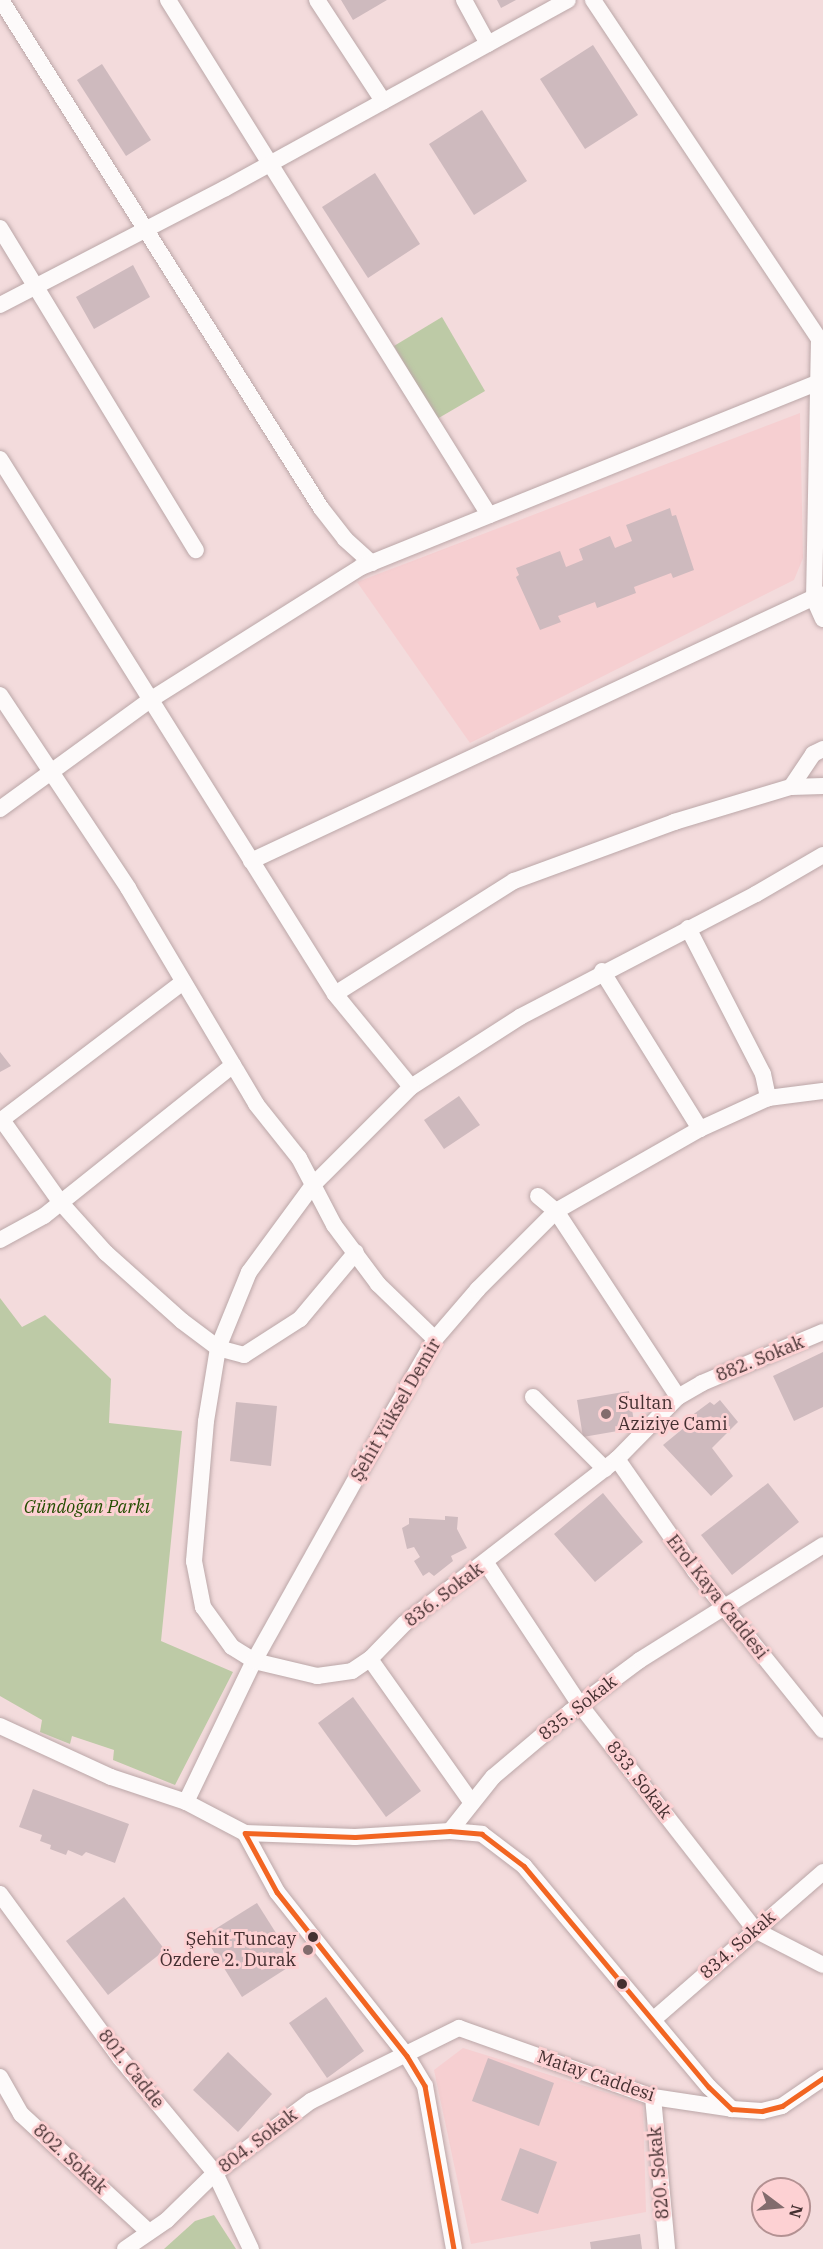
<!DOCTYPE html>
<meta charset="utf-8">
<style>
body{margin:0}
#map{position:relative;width:823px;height:2249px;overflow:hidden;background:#f3dbdc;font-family:"IBM Plex Serif",serif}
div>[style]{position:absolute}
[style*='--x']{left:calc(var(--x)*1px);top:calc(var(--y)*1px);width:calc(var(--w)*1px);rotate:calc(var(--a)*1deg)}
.built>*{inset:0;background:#f6cfd1}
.green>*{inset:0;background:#bdcaa6}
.building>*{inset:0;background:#cebabe}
.roads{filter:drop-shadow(0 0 2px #bba7a8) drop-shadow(0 0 2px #bba7a8)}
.minor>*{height:16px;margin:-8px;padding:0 8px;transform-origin:8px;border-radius:8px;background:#fdfafa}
.bus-1>*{height:4.5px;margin:-2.25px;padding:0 2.25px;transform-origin:2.25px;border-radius:2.25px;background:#f26522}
.dots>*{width:16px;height:16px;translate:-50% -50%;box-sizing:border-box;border:3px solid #fdd1d3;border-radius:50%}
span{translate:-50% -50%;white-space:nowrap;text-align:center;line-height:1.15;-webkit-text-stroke:6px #fdd1d3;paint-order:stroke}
.street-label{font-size:18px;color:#453031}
.poi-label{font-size:18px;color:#453031}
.left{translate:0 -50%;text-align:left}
.right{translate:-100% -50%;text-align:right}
.park-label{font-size:18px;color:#234d00;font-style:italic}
.north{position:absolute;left:751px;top:2177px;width:60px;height:60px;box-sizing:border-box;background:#fdd1d3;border:2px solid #b39192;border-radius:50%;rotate:106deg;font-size:16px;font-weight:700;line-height:24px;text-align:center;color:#453031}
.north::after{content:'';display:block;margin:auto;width:21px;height:27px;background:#826c6d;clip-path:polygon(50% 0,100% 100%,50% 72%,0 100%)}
</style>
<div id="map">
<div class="built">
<div style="clip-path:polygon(800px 413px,803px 558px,794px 580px,470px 743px,357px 582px)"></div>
<div style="clip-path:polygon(463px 2048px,643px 2104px,646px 2212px,471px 2244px,434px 2070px)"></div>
</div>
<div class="green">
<div style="clip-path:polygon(442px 317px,485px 391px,437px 419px,394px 346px)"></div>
<div style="clip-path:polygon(0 1298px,22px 1327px,45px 1315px,111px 1379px,109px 1423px,182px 1431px,161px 1641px,233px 1672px,175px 1785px,113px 1760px,114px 1750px,72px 1736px,70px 1744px,40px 1732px,42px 1720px,0 1696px)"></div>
<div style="clip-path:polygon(214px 2215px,236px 2249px,164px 2249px,195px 2221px)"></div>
</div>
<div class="building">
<div style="clip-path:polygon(341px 0,387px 0,353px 20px)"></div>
<div style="clip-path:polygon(497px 0,516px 0,501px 8px)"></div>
<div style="clip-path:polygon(593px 45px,638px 115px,585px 149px,540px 79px)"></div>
<div style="clip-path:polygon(102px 64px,151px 140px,126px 156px,77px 80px)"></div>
<div style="clip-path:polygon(482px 110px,527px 181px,474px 215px,429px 144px)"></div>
<div style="clip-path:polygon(375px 173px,420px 244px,368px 278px,322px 207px)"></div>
<div style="clip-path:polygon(133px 265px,150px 297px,94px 329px,76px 297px)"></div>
<div style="clip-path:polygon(670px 508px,672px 516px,676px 515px,694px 570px,673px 578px,671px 573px,634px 587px,636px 593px,597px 608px,595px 602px,558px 616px,561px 622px,540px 630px,516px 577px,519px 575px,516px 568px,560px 551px,566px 567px,583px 560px,579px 549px,610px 536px,615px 548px,632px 541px,626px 525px)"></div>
<div style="clip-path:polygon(0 1052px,11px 1066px,0 1072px)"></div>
<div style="clip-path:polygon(459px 1096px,480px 1125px,444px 1149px,424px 1120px)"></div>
<div style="clip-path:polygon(823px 1352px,823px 1407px,794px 1421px,773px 1376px)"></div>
<div style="clip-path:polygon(629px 1391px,635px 1428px,583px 1437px,577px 1400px)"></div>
<div style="clip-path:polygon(720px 1400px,738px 1422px,712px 1448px,733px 1476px,711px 1496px,663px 1445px,691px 1422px,687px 1419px,710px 1402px,714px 1405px)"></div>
<div style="clip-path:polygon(236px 1402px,277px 1406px,271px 1466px,230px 1461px)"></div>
<div style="clip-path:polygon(768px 1483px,799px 1522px,732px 1575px,701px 1535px)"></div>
<div style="clip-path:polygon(603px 1493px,643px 1542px,595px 1582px,554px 1534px)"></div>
<div style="clip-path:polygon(445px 1516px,458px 1517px,457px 1529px,467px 1548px,451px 1556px,453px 1561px,434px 1576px,429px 1572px,423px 1576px,414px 1561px,420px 1557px,414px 1547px,407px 1549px,402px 1528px,409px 1524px,409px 1518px,445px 1520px)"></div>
<div style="clip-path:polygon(353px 1697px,421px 1791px,386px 1817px,318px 1723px)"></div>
<div style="clip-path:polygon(33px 1789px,129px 1824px,115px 1863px,86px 1852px,82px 1856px,68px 1850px,66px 1855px,50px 1849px,51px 1845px,40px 1841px,42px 1835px,19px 1827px)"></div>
<div style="clip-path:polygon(124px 1897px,165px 1950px,108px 1995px,66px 1941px)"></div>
<div style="clip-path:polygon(257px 1903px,295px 1963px,242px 1997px,204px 1936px)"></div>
<div style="clip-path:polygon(326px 1997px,364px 2051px,327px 2078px,289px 2023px)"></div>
<div style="clip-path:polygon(228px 2052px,272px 2094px,238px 2132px,193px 2090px)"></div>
<div style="clip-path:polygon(488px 2058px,554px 2083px,539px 2126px,472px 2101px)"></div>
<div style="clip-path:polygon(520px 2148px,557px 2162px,538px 2214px,501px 2200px)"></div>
<div style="clip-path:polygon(640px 2234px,642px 2249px,591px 2249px,590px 2242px)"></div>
</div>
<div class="roads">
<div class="minor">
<div style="--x:1;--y:0;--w:600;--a:57.79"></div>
<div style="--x:321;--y:508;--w:39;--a:52"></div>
<div style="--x:345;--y:539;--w:36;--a:42"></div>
<div style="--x:168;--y:0;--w:607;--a:58.06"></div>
<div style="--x:317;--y:0;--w:121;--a:56.8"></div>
<div style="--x:464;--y:0;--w:50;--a:61.4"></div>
<div style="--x:593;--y:0;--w:407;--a:56.3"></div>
<div style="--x:819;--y:339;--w:260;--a:91.1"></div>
<div style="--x:814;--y:599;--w:22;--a:66"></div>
<div style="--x:0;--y:228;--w:377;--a:58.7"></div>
<div style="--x:0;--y:305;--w:254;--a:-27.4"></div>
<div style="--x:226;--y:188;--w:390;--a:-28.8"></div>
<div style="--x:0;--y:459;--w:631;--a:57.95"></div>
<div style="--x:335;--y:994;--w:120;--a:50.7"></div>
<div style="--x:0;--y:695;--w:232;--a:56.4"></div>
<div style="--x:128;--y:888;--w:251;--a:59.3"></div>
<div style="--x:256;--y:1104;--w:69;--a:51.5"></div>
<div style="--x:299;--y:1158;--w:76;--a:62.4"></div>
<div style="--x:334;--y:1225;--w:74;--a:53.3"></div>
<div style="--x:378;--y:1284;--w:79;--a:44"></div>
<div style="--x:791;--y:787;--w:40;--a:-56"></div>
<div style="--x:813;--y:754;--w:11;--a:-27"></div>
<div style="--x:0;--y:809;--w:185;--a:-36"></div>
<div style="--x:150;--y:700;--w:249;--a:-32.2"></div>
<div style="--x:361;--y:567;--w:493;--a:-22"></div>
<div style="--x:823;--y:855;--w:78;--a:149.8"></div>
<div style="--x:756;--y:894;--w:266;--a:152.5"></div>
<div style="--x:520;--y:1017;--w:130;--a:147.3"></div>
<div style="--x:411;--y:1087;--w:139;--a:135"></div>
<div style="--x:313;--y:1185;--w:108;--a:126.3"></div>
<div style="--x:249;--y:1272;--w:82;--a:112.2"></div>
<div style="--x:218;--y:1348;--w:74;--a:99.3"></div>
<div style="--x:206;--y:1421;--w:141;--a:94.9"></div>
<div style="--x:194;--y:1561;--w:47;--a:78.9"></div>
<div style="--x:203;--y:1607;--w:49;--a:54.1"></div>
<div style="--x:232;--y:1647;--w:26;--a:32"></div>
<div style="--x:254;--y:1661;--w:65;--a:13.4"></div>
<div style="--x:317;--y:1676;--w:35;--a:-8"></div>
<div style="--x:352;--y:1671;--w:22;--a:-34"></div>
<div style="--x:370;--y:1659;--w:50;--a:-45.8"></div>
<div style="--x:405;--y:1623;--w:268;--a:-37.7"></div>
<div style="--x:617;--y:1459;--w:87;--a:-45.5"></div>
<div style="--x:678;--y:1397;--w:28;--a:-30"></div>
<div style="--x:702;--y:1383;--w:131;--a:-22.9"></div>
<div style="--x:251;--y:861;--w:629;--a:-25.1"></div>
<div style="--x:688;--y:928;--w:164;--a:62.8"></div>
<div style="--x:763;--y:1074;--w:25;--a:78"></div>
<div style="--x:602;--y:971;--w:186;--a:58.2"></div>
<div style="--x:335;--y:994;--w:212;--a:-32.3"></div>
<div style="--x:514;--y:881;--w:171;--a:-20.2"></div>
<div style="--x:674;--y:822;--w:122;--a:-16.7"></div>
<div style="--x:791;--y:787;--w:32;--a:-2"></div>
<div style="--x:2;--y:1120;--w:102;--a:54.6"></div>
<div style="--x:61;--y:1203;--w:67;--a:48"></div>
<div style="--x:106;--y:1253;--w:102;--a:41.8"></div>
<div style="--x:182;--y:1321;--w:45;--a:36.9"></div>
<div style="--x:218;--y:1348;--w:27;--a:15"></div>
<div style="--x:244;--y:1355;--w:67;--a:-32.7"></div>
<div style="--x:300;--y:1319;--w:87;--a:-50.1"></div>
<div style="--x:0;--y:1121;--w:230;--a:-37.2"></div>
<div style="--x:538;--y:1196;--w:23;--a:40"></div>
<div style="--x:556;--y:1211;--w:222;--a:56.7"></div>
<div style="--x:0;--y:1240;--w:50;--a:-28.6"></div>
<div style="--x:44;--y:1216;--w:242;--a:-38.6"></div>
<div style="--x:533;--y:1397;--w:102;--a:45"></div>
<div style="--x:617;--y:1459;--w:136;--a:55.1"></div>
<div style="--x:695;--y:1571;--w:204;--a:51.2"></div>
<div style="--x:486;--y:1563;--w:170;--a:56.5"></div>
<div style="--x:580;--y:1705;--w:285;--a:52.1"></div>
<div style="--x:755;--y:1930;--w:76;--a:27.2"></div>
<div style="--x:370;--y:1659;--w:176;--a:54.7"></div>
<div style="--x:0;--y:1726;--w:122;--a:24.7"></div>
<div style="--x:111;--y:1777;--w:79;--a:18.4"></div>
<div style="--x:186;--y:1802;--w:67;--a:27.7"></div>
<div style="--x:245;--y:1833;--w:67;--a:61.5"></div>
<div style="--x:277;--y:1892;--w:209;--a:51.6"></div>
<div style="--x:407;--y:2056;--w:35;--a:59"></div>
<div style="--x:425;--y:2086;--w:166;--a:79.9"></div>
<div style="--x:186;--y:1802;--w:157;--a:-64.3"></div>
<div style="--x:254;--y:1661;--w:267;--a:-60.8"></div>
<div style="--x:384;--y:1428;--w:103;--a:-60.2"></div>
<div style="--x:435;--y:1339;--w:66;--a:-49.3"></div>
<div style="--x:478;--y:1289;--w:110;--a:-45"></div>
<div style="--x:556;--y:1211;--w:166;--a:-29.7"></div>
<div style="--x:700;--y:1129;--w:75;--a:-24.5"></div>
<div style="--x:768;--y:1098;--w:55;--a:-7.3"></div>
<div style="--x:450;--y:1831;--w:69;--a:-51.5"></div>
<div style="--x:493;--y:1777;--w:101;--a:-40.2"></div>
<div style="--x:570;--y:1712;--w:87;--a:-36.6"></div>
<div style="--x:640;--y:1660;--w:216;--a:-32.1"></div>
<div style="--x:245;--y:1833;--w:110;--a:2.1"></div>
<div style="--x:355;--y:1837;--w:95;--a:-3.6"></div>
<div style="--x:450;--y:1831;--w:32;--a:5"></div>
<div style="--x:482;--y:1834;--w:53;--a:37.3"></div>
<div style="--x:524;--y:1866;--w:288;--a:50.1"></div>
<div style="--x:709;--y:2087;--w:32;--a:44"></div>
<div style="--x:0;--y:1894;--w:203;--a:53.8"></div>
<div style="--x:120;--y:2058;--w:149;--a:50.4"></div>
<div style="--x:215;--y:2173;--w:84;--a:64.7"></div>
<div style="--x:654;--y:2019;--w:224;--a:-41"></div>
<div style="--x:0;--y:2077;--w:43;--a:60.4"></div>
<div style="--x:21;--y:2114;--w:174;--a:42.7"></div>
<div style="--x:653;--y:2097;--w:153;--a:84.7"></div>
<div style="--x:125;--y:2249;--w:51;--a:-34.6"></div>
<div style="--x:167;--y:2220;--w:67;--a:-44.4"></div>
<div style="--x:215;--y:2173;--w:120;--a:-36.9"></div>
<div style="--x:311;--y:2101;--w:165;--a:-26.3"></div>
<div style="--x:459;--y:2028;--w:206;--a:19.6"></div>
<div style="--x:653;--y:2097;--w:80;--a:8.6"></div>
<div style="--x:732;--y:2109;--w:30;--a:4"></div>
<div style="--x:762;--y:2111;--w:21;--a:-14"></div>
<div style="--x:782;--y:2106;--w:50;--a:-34.3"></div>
</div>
</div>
<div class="bus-1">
<div style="--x:245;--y:1833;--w:110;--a:2.1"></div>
<div style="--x:355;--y:1837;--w:95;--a:-3.6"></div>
<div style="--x:450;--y:1831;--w:32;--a:5"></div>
<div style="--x:482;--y:1834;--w:53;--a:37.3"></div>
<div style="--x:524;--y:1866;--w:288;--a:50.1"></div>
<div style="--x:709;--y:2087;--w:32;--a:44"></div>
<div style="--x:732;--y:2109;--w:30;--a:4"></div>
<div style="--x:762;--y:2111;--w:21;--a:-14"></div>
<div style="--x:782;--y:2106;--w:50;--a:-34.3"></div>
<div style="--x:245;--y:1833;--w:67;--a:61.5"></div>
<div style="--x:277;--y:1892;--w:209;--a:51.6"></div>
<div style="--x:407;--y:2056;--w:35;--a:59"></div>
<div style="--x:425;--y:2086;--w:166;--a:79.9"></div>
</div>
<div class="dots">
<div style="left:606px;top:1414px;background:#826c6d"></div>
<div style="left:313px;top:1937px;background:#453031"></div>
<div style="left:308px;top:1950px;background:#826c6d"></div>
<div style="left:622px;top:1984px;background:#453031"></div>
</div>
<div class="street-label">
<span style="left:760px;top:1359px;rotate:-22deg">882. Sokak</span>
<span style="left:396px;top:1410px;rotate:-60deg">Şehit Yüksel Demir</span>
<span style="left:444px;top:1595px;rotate:-37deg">836. Sokak</span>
<span style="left:717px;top:1597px;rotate:52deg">Erol Kaya Caddesi</span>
<span style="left:578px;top:1708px;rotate:-38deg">835. Sokak</span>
<span style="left:639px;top:1780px;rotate:52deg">833. Sokak</span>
<span style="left:738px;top:1945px;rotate:-41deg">834. Sokak</span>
<span style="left:131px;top:2069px;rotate:52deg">801. Cadde</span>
<span style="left:596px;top:2076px;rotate:19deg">Matay Caddesi</span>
<span style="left:258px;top:2141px;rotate:-37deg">804. Sokak</span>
<span style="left:70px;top:2159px;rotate:43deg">802. Sokak</span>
<span style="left:659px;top:2173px;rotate:-95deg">820. Sokak</span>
</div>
<div class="poi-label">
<span class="left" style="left:618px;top:1414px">Sultan<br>Aziziye Cami</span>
<span class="right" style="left:296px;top:1950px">Şehit Tuncay<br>Özdere 2. Durak</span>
</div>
<div class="park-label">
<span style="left:87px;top:1507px">Gündoğan Parkı</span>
</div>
<div class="north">N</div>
</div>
